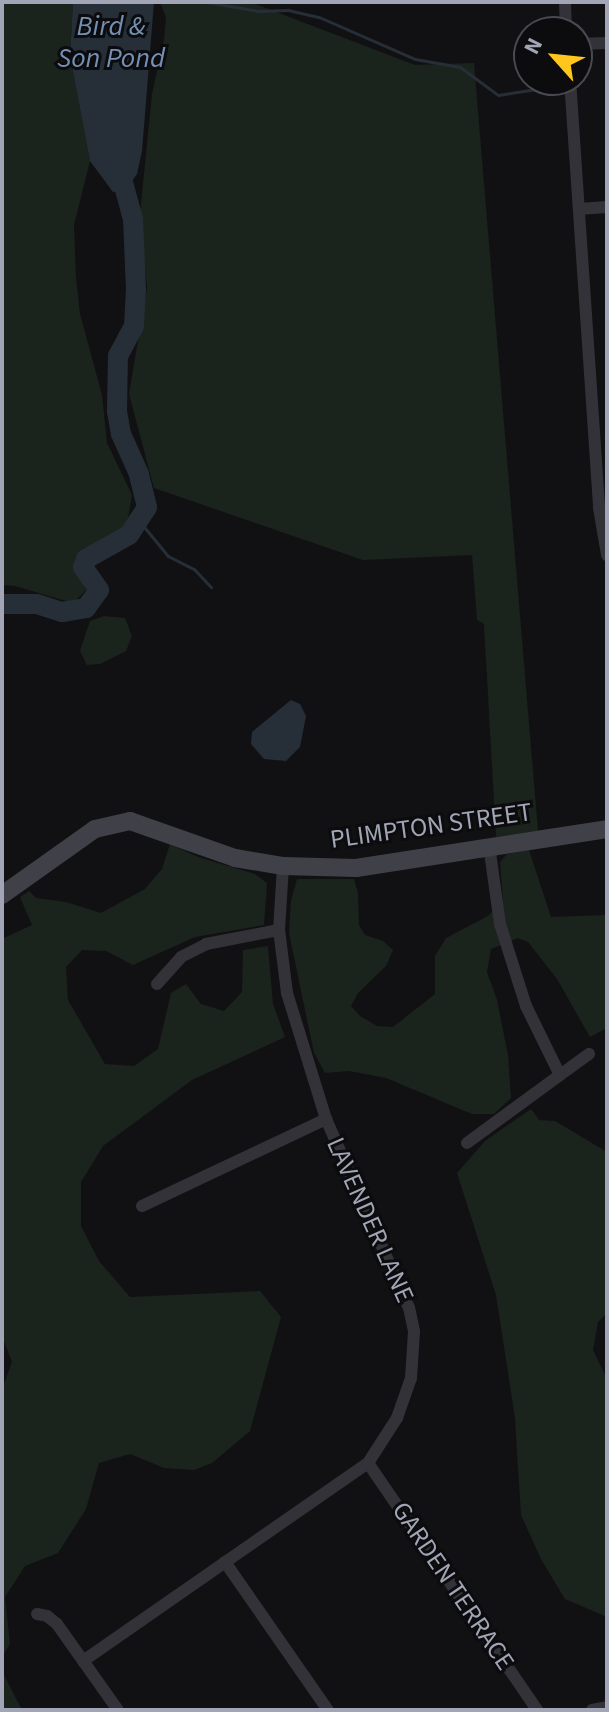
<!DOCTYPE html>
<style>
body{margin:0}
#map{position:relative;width:609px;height:1712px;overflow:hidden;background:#111113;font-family:"Source Sans 3",sans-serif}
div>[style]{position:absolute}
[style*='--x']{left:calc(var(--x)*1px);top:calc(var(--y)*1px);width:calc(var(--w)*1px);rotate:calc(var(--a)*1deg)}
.green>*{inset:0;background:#1b231d}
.water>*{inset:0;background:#262f38}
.stream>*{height:3px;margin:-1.5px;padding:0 1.5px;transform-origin:1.5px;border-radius:1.5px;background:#262f38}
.river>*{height:20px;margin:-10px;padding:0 10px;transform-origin:10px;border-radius:10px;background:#262f38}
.street>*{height:12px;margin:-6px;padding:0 6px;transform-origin:6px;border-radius:6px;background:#323238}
.secondary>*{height:18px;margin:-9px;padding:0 9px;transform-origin:9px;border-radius:9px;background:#404148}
span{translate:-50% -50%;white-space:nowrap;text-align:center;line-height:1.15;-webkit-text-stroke:6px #0c0c0e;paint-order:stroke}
.street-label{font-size:26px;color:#a1a5b5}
.water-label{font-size:28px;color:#7491b4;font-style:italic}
.frame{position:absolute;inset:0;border:4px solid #a1a5b5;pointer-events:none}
.north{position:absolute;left:513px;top:16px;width:80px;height:80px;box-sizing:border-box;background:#0c0c0e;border:2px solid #484951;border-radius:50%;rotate:297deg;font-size:22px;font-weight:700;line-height:32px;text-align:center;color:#a1a5b5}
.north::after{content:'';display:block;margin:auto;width:28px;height:36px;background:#ffc61d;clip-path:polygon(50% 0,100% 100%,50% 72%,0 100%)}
</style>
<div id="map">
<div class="green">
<div style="clip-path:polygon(2px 2px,73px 2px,70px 56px,90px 161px,74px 225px,76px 278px,80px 314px,102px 395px,107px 443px,132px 495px,127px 524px,104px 542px,83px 549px,73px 565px,86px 590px,73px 603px,15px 586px,2px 585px)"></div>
<div style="clip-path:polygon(160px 2px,250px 2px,415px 65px,474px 63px,538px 831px,496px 837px,484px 624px,477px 620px,472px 555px,363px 560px,154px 488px,129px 394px,147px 288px,140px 214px,152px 94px,164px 40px,166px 17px)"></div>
<div style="clip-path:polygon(104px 616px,125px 618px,132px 636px,126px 651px,100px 664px,87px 665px,80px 651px,90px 621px)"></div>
<div style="clip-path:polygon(170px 844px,198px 857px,255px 874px,267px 883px,264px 925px,195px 937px,133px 965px,106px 951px,82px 950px,66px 967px,68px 1000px,105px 1064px,134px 1066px,158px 1049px,171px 993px,186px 984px,201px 1004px,224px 1011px,242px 992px,243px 950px,268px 946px,273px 1004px,285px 1037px,192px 1080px,103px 1146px,81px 1182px,81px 1226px,99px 1261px,130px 1297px,260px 1291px,281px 1317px,250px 1431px,212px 1463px,194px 1470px,164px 1468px,130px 1454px,99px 1463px,86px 1509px,58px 1553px,25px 1566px,5px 1597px,10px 1644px,2px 1657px,2px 1389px,12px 1362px,2px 1336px,2px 939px,32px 925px,20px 897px,29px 891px,36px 898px,66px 902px,101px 913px,145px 889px,162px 869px)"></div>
<div style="clip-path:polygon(529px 850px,551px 917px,607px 915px,607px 1028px,590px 1037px,557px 979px,528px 942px,518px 938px,491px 949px,487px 972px,497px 1000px,508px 1055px,511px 1098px,494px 1114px,472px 1114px,386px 1078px,349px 1071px,325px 1073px,314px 1053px,289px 933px,291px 901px,297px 879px,354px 879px,358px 893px,359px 925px,365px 935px,383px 941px,393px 950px,386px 966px,358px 993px,351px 1006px,360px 1016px,377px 1026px,393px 1027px,435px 994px,435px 956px,446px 938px,488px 916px,503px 900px,500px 862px,507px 854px)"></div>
<div style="clip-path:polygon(531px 1109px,539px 1120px,555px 1121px,607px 1152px,607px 1313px,598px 1322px,593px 1350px,607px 1379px,607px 1617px,565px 1599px,541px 1559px,521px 1515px,515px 1418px,496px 1295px,457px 1173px,485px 1141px)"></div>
<div style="clip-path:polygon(2px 1671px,22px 1710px,2px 1710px)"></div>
</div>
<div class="water">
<div style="clip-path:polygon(73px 2px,154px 2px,142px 151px,137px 174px,125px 191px,113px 192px,90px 161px,70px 56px)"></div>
<div style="clip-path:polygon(291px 700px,300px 704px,306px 716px,300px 747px,286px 761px,264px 759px,251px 744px,252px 732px)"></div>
</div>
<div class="stream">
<div style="--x:207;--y:2;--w:52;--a:10"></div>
<div style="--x:258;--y:11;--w:30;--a:-2"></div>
<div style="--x:288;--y:10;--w:32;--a:13"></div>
<div style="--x:319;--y:17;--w:105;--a:23.6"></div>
<div style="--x:415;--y:59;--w:46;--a:10.1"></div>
<div style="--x:460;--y:67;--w:47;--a:36.4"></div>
<div style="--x:498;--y:95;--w:37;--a:-9"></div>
<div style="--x:140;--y:522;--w:44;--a:50.5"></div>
<div style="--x:168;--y:556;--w:29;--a:27"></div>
<div style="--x:194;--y:569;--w:25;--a:47"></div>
</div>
<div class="river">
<div style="--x:2;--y:604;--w:35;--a:0"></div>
<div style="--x:37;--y:604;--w:26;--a:18"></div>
<div style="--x:62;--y:612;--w:24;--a:-9"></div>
<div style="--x:86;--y:608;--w:22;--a:-54"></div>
<div style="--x:99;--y:590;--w:28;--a:-125"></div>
<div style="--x:83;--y:567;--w:9;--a:-69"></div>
<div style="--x:86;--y:559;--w:49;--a:-29.2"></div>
<div style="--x:129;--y:535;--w:33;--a:-57"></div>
<div style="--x:147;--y:507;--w:34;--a:-104"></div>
<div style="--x:139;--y:474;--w:44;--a:-114.2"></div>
<div style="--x:121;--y:434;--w:23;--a:-100"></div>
<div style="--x:117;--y:411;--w:55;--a:-89"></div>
<div style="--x:118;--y:356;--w:34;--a:-62"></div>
<div style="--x:134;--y:326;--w:36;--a:-87"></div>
<div style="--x:136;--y:290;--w:71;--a:-92.4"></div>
<div style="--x:133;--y:219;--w:57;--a:-105.3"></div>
</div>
<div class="street">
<div style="--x:565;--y:2;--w:30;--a:88"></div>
<div style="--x:577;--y:44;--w:30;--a:-2"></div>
<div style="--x:570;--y:80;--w:429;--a:86.1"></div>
<div style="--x:599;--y:508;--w:48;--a:80.3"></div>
<div style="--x:579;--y:209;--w:28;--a:-4"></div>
<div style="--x:489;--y:845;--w:80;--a:82.1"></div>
<div style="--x:500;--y:924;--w:86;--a:72.4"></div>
<div style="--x:526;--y:1006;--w:77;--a:63.8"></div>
<div style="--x:560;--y:1075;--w:36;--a:-36"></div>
<div style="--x:157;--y:984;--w:36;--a:-48"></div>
<div style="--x:181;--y:957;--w:28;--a:-27"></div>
<div style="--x:206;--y:944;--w:74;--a:-10.9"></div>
<div style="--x:467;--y:1143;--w:115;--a:-36.2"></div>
<div style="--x:142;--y:1206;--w:204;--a:-25.3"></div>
<div style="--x:368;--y:1463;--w:299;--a:55.6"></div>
<div style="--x:225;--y:1562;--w:180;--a:55.2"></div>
<div style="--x:37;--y:1614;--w:10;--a:11"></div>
<div style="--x:47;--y:1616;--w:13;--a:39"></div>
<div style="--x:57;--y:1624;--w:105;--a:54.7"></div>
<div style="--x:83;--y:1661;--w:347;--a:-34.8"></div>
<div style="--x:368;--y:1463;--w:54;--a:-57.2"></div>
<div style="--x:397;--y:1418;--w:42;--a:-70.7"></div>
<div style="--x:411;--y:1378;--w:47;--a:-86.3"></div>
<div style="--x:414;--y:1331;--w:24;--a:-102"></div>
<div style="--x:409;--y:1308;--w:206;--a:-113.7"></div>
<div style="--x:326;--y:1119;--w:132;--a:-107.2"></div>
<div style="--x:287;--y:993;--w:64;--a:-97.2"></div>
<div style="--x:279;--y:930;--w:64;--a:-86.4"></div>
<div style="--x:592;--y:1710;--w:15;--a:-11"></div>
</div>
<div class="secondary">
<div style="--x:2;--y:895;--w:114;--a:-35.4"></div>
<div style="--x:95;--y:829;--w:36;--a:-13"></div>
<div style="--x:130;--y:821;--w:111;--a:19.4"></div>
<div style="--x:235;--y:858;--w:49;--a:9.5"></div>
<div style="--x:283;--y:866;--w:73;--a:1.6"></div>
<div style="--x:356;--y:868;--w:254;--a:-8.8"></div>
</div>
<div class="street-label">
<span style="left:431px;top:826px;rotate:-8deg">PLIMPTON STREET</span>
<span style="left:370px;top:1220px;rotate:66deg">LAVENDER LANE</span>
<span style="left:453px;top:1586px;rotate:56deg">GARDEN TERRACE</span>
</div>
<div class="water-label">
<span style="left:111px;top:42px">Bird &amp;<br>Son Pond</span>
</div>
<div class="frame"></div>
<div class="north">N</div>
</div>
